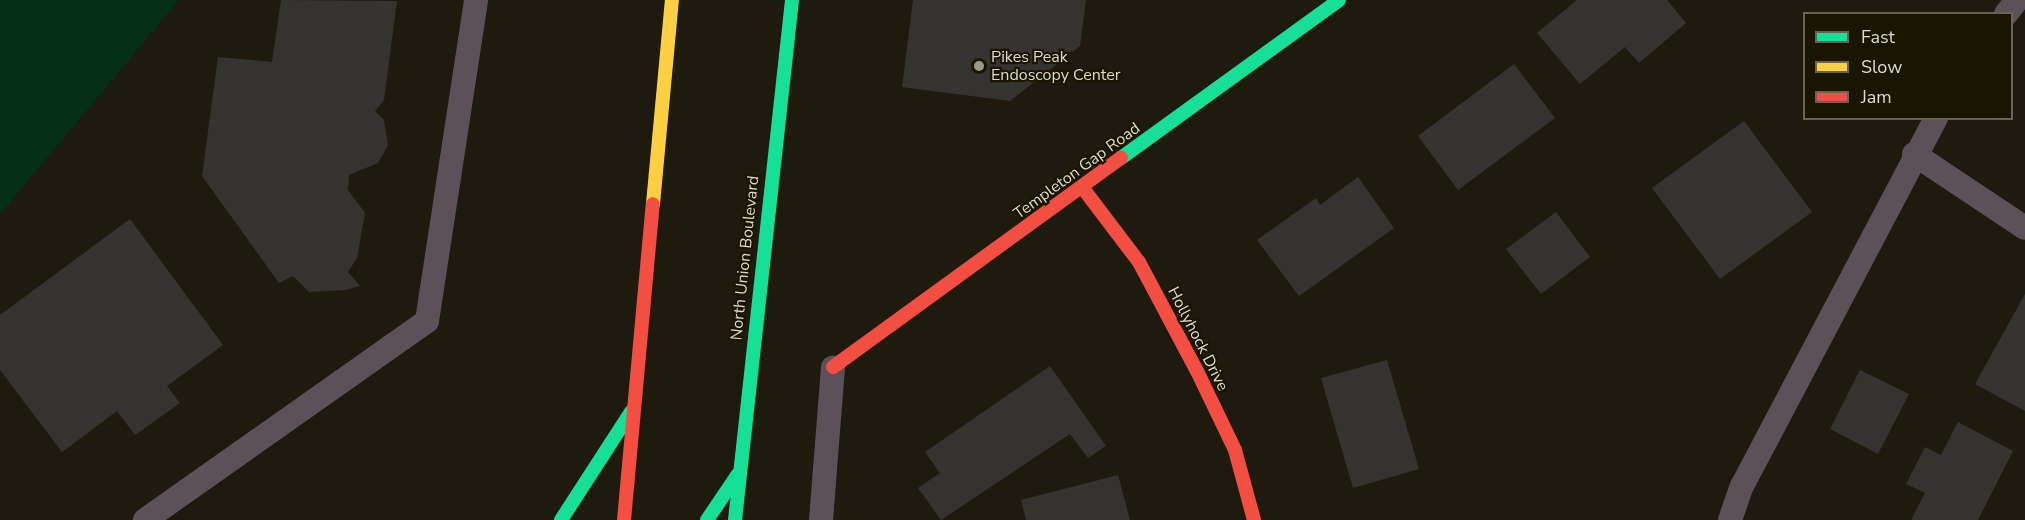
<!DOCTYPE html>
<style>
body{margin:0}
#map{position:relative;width:2025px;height:520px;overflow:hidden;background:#1e1b0e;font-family:"Nunito Sans",sans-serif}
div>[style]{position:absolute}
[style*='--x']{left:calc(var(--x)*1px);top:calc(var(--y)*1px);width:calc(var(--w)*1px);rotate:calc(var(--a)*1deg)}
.green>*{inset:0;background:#043016}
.building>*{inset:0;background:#353330}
.lane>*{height:24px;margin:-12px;padding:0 12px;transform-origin:12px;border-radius:12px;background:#5d5159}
.fast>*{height:14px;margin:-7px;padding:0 7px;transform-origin:7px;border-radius:7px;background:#16e098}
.slow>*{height:14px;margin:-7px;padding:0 7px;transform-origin:7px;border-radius:7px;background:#ffcf43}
.jam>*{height:14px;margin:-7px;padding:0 7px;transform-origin:7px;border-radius:7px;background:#f24e42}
.dots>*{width:16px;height:16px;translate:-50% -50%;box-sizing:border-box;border:3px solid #1a1501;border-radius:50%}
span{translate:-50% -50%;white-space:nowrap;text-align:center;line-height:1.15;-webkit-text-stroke:4.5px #1a1501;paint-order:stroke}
.poi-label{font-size:16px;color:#dedbcd}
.left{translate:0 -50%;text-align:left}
.street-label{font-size:16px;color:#dedbcd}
.legend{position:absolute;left:1803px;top:12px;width:210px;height:108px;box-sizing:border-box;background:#1a1501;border:2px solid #686453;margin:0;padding:8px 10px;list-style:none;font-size:18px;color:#dedbcd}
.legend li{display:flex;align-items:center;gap:12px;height:30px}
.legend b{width:30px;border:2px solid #686453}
</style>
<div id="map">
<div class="green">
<div style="clip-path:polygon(0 0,179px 0,0 214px)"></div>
</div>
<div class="building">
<div style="clip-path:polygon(281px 0,397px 1px,384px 100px,375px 111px,384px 120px,388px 145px,378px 163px,349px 175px,348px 190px,365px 213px,357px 258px,348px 272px,360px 286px,346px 290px,309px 292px,293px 276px,279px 283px,202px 176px,218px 57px,272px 62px)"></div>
<div style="clip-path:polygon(913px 0,1086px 0,1080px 46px,1010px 101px,902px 87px)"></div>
<div style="clip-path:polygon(1577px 0,1667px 0,1686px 23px,1639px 63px,1625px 47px,1580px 84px,1537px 33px)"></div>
<div style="clip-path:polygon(1514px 64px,1555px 118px,1458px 190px,1418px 136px)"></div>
<div style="clip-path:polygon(1744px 121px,1812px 212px,1720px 279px,1652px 188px)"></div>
<div style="clip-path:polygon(1358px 177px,1394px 228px,1299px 296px,1257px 240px,1316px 198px,1320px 205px)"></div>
<div style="clip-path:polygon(1556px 212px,1590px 257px,1541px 294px,1506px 249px)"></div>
<div style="clip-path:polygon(130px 219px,223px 345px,167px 386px,180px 403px,135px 435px,117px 411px,62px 452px,0 370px,0 315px)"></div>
<div style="clip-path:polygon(2025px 294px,2025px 411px,1975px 384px)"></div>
<div style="clip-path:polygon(1387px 360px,1419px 469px,1353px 488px,1321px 378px)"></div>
<div style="clip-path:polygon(1050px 366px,1106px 446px,1088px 458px,1070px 434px,941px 520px,918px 488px,940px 473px,925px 452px)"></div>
<div style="clip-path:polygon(1860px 370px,1909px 394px,1878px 454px,1830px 429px)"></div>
<div style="clip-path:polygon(1958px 422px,2013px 451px,1978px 520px,1911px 520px,1925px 493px,1906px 484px,1925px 447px,1941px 455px)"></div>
<div style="clip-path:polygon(1118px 475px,1130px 520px,1026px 520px,1021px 500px)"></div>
</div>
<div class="lane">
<div style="--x:2006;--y:14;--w:18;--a:-52"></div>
<div style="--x:1914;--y:154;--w:133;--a:33.7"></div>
<div style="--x:145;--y:520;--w:345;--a:-35.2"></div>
<div style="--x:427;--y:321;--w:325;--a:-81.3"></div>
<div style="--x:821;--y:520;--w:153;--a:-85.5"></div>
<div style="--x:1730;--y:520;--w:36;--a:-71"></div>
<div style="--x:1742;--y:486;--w:416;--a:-62.2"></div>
</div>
<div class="fast">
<div style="--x:1121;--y:158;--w:269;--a:-35.9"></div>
<div style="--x:561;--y:520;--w:129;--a:-57.1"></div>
<div style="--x:707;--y:520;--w:55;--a:-56"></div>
<div style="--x:735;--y:520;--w:523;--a:-83.74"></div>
</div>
<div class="slow">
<div style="--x:653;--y:204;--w:205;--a:-84.7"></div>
</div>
<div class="jam">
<div style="--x:1082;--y:187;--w:94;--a:52.8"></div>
<div style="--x:1139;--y:262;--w:123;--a:62"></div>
<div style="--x:1197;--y:371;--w:88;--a:64.3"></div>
<div style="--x:1235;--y:450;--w:73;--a:74.8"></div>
<div style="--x:833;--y:367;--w:356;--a:-36"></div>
<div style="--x:624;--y:520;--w:317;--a:-84.8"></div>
</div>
<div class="dots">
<div style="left:979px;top:66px;background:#9b988a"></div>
</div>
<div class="poi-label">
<span class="left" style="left:991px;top:66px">Pikes Peak<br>Endoscopy Center</span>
</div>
<div class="street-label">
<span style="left:1077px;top:171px;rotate:-36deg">Templeton Gap Road</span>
<span style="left:745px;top:258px;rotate:-84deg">North Union Boulevard</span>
<span style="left:1198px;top:339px;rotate:63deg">Hollyhock Drive</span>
</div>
<ul class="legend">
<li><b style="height:8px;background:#16e098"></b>Fast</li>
<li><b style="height:8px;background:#ffcf43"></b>Slow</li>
<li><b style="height:8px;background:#f24e42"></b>Jam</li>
</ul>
</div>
